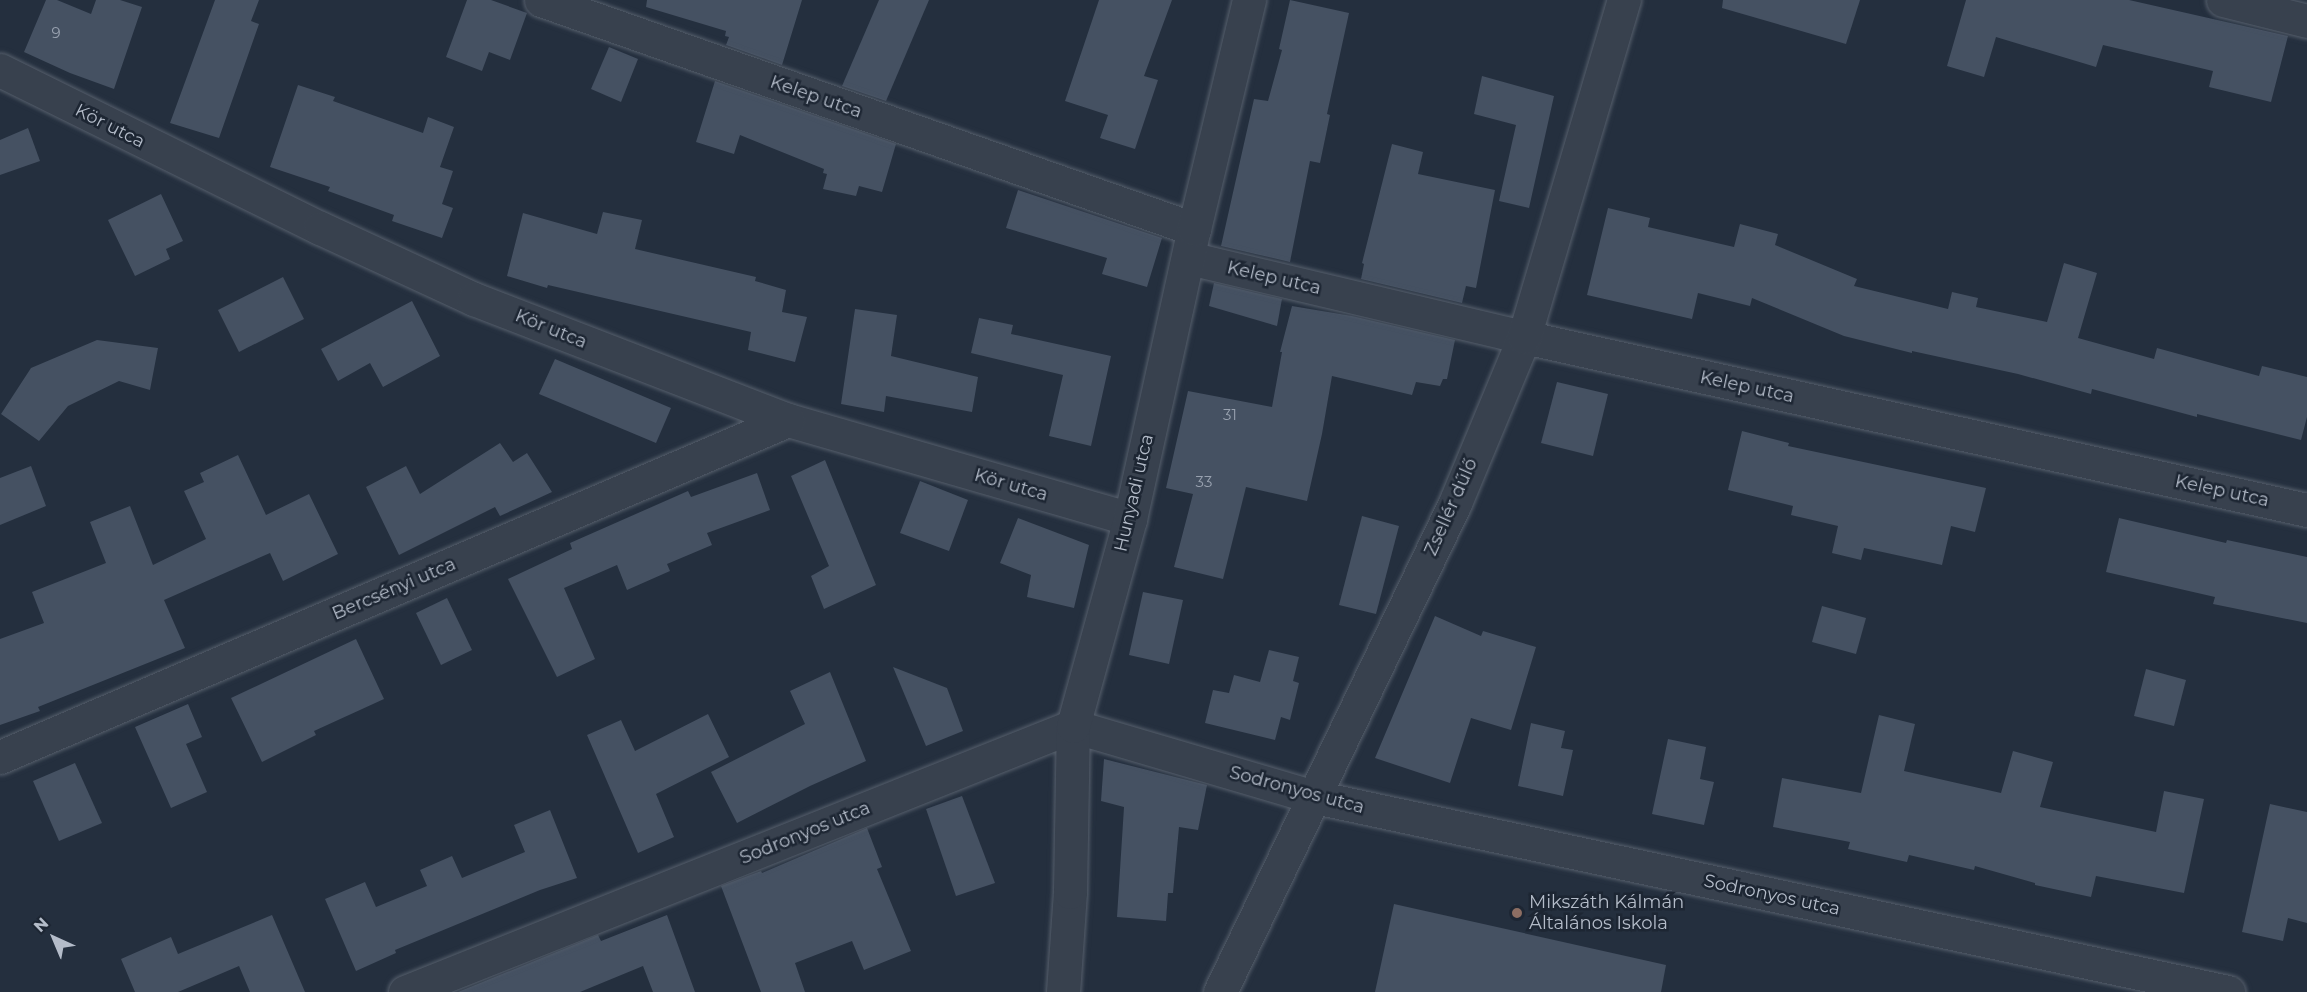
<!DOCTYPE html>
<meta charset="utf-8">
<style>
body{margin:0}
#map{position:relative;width:2307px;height:992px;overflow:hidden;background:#242f3e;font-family:Montserrat,sans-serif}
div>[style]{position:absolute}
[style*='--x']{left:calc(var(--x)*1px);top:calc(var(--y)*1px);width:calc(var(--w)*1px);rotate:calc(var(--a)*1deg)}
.building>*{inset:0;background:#455162}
.roads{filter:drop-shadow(0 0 2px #565f6c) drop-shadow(0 0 2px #565f6c)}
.minor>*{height:33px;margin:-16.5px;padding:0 16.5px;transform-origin:16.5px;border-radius:16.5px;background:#38414e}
.dots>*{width:16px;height:16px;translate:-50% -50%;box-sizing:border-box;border:3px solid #1d2633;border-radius:50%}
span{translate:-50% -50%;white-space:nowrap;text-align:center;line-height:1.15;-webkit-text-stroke:5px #1d2633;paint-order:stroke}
.number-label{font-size:15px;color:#98a1af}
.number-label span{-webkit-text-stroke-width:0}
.street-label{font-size:18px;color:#b4bcc9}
.poi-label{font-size:18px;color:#b4bcc9}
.left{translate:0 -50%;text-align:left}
.north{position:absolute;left:24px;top:908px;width:60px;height:60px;-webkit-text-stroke:4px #1d2633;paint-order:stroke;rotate:316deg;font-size:16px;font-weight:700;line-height:24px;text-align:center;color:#b4bcc9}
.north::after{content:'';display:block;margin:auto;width:21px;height:27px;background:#b4bcc9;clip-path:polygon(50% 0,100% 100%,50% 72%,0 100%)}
</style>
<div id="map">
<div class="building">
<div style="clip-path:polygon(46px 0,57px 0,91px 14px,96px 0,120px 0,142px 7px,114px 89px,70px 73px,24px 52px)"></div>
<div style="clip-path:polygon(215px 0,259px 0,251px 21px,259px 24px,219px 138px,170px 123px)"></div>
<div style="clip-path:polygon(467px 0,491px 0,527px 13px,510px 60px,489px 52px,482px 71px,446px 57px)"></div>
<div style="clip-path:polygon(647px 0,802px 0,782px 65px,726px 45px,729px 37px,725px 36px,726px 31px,646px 7px)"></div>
<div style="clip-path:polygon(879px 0,929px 0,886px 101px,842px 86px)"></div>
<div style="clip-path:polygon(1099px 0,1172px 0,1144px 76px,1158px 80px,1135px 149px,1100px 138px,1108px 115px,1065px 101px)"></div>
<div style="clip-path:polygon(1290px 0,1349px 13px,1327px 114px,1330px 115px,1320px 163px,1310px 161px,1290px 262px,1221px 246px,1254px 99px,1268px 101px,1282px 50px,1279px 49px)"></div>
<div style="clip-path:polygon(1723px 0,1860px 0,1846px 44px,1722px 8px)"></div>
<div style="clip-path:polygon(1966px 0,2129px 0,2288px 36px,2271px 102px,2209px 87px,2213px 71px,2103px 45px,2096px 67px,1996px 37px,1984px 77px,1947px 66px)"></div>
<div style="clip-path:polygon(609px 47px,638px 59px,621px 102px,591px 89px)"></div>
<div style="clip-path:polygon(1482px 76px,1554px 96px,1529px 208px,1499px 201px,1516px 125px,1474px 114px)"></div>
<div style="clip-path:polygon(715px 81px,896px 144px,882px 192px,859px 186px,856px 196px,823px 189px,827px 174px,823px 173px,824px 169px,740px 135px,734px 154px,696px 142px)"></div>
<div style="clip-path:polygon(298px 85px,335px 97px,333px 101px,423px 133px,428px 117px,454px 127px,440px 167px,453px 171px,442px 204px,453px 208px,442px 238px,392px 221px,394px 215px,328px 191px,330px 187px,270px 167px)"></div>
<div style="clip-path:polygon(28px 128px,40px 161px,0 175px,0 140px)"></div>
<div style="clip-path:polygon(1392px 144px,1423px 152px,1418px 174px,1495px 190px,1476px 288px,1466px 286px,1462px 303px,1361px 279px,1364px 264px,1362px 263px)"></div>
<div style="clip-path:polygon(1018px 190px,1162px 238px,1147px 287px,1102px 274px,1107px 258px,1006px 228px)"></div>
<div style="clip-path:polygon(161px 194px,183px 241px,166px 249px,170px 259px,135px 276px,108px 220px)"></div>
<div style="clip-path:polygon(1608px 208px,1650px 218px,1648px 227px,1734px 247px,1740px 224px,1778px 234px,1775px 245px,1857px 279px,1854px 286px,1948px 309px,1952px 292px,1978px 298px,1976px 307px,2047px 322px,2064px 263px,2097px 273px,2078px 338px,2154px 359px,2157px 348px,2259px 376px,2262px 366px,2307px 377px,2307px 417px,2301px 440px,2197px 414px,2197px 417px,2092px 389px,2091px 394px,2018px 374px,1912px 351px,1912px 353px,1844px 336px,1752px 298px,1750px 306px,1698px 293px,1692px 319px,1587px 295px)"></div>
<div style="clip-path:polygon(603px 212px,642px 220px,635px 249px,756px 277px,755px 281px,786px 290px,782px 312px,807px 317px,795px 362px,748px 350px,751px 332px,548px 285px,547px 288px,507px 276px,523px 213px,597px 234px)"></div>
<div style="clip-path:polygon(283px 277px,304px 319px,239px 352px,218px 310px)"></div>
<div style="clip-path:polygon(1214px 283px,1282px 299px,1277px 326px,1209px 306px)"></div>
<div style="clip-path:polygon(412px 301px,440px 356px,383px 387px,370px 363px,338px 381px,321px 349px)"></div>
<div style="clip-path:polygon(1292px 306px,1352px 316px,1455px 340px,1447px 379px,1443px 379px,1440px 386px,1416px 382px,1412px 395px,1332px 376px,1322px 434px,1307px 501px,1246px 487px,1223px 579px,1174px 567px,1193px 494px,1166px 488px,1188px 391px,1272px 407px,1282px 352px,1280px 352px)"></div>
<div style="clip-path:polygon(855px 309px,897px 315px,891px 356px,978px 377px,972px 412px,886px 396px,884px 412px,841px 404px)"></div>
<div style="clip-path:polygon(979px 318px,1013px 325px,1011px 334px,1111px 356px,1091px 446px,1049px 436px,1063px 375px,971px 353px)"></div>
<div style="clip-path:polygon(97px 340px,158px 348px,150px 390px,119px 381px,68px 406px,39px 441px,1px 414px,31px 368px)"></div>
<div style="clip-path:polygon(555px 359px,671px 408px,656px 443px,539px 394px)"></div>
<div style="clip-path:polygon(1557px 382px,1608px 394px,1593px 456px,1541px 443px)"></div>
<div style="clip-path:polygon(1742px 431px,1789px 443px,1788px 446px,1986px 488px,1975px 532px,1951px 526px,1942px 565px,1864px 548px,1861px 560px,1832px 553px,1838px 526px,1791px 515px,1793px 506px,1728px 490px)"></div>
<div style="clip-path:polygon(500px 443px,513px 462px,527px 453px,552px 492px,500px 516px,495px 507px,399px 555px,366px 487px,406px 466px,420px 494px)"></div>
<div style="clip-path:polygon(238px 455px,266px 515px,309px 494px,338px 554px,283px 581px,270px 553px,164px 600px,185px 648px,38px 707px,40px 711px,0 725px,0 639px,44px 623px,32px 592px,106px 563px,90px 522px,130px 506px,153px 565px,206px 539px,184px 491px,204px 482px,200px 473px)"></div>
<div style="clip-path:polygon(825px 460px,876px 585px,824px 609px,811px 576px,829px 566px,791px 476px)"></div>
<div style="clip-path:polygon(31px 466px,46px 506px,0 525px,0 478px)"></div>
<div style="clip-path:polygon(757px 473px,770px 510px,707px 533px,712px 545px,667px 564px,670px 571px,627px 590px,617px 565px,564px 588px,595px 659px,557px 677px,508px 579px,572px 549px,570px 543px,688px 491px,691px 497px)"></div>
<div style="clip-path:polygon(920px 481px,968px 500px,949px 551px,900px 533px)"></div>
<div style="clip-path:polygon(1362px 516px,1399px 526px,1376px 614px,1339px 605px)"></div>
<div style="clip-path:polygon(1018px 518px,1089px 545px,1074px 608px,1027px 597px,1031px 575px,1000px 563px)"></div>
<div style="clip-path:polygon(2119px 518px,2226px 543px,2227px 540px,2307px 557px,2307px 623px,2213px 604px,2215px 597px,2106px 572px)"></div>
<div style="clip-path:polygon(1143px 592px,1183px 600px,1169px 664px,1129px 655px)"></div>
<div style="clip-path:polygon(447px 598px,472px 650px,441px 665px,416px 613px)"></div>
<div style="clip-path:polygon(1822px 606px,1866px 618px,1856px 654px,1812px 642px)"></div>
<div style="clip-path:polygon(1435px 616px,1481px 636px,1483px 631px,1536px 647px,1511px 730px,1471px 718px,1450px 783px,1375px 758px)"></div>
<div style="clip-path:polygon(356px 639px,384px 699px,314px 731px,316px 735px,262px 762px,231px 698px)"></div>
<div style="clip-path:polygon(1269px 650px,1299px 657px,1293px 681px,1299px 683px,1290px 720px,1281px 717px,1275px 740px,1205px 723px,1213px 690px,1229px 693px,1234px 675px,1260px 682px)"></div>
<div style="clip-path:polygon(893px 667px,947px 688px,963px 731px,926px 746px)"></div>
<div style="clip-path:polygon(2146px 669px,2186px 680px,2174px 726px,2134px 716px)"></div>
<div style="clip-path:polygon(830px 672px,866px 761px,810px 786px,737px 823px,711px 772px,805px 724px,790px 691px)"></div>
<div style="clip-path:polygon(188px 704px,202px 737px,186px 744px,207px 792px,171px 808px,135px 727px)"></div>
<div style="clip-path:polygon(708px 714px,729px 757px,656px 794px,674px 837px,638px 853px,587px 735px,621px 720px,635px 751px)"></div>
<div style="clip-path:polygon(1879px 715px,1915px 724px,1904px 771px,2001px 793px,2013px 751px,2053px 762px,2040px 807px,2156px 832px,2164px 791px,2204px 799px,2184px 893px,2096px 876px,2091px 897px,2035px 885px,2035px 883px,1975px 866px,1974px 870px,1909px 855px,1907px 862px,1848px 849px,1850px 842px,1773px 827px,1782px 778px,1861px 793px)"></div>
<div style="clip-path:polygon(1531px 723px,1565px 731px,1561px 748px,1573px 750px,1563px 796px,1518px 786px)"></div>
<div style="clip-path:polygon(1668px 739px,1706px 747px,1700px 779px,1714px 782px,1704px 825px,1652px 814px)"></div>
<div style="clip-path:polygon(1104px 759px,1207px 785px,1198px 830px,1179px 827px,1173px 893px,1168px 893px,1166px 921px,1117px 917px,1124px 807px,1101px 801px)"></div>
<div style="clip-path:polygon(75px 763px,102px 823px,59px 841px,33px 781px)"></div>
<div style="clip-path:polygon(962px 796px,995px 883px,956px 896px,926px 809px)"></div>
<div style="clip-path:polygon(2270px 804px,2307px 812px,2307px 923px,2288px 918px,2283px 941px,2242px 932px)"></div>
<div style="clip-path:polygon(550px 810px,577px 878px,540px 890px,395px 950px,396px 953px,356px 971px,325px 899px,365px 882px,376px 907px,427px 886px,420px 870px,452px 856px,462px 878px,525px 852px,514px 825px)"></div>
<div style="clip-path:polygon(867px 828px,882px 867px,877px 869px,911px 951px,864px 970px,852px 941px,795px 963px,805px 992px,761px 992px,721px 886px,761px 871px,762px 873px)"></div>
<div style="clip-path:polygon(1394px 904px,1666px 965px,1661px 992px,1375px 992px)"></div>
<div style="clip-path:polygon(272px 915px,305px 992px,250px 992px,239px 966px,178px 992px,135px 992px,121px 959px,171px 937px,178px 954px)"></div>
<div style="clip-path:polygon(667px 915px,695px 992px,653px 992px,643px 966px,580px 992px,458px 992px,598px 935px,601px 941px)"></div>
</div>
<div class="roads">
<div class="minor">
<div style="--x:541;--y:0;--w:692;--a:19.33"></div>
<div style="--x:2223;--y:0;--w:87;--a:14"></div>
<div style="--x:0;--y:70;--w:357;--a:26.3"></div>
<div style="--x:320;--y:228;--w:170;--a:24.8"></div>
<div style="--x:474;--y:299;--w:337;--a:21.1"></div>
<div style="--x:788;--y:420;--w:356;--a:16.1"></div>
<div style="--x:1189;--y:258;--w:344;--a:13.3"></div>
<div style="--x:1524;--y:337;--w:802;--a:12.46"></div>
<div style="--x:0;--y:757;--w:857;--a:-23.15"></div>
<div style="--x:405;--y:992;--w:719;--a:-21.71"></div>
<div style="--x:1073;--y:726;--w:252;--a:16.4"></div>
<div style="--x:1315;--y:797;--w:934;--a:12.06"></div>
<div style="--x:1063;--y:992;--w:100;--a:-86"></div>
<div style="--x:1070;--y:892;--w:166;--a:-89"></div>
<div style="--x:1073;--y:726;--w:215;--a:-74.6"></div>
<div style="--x:1130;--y:519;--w:297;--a:-77.6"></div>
<div style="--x:1194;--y:229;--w:236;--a:-76.5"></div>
<div style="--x:1220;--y:992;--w:543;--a:-64.33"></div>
<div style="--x:1455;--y:503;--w:180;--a:-67.4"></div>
<div style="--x:1524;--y:337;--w:352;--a:-73.5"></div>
</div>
</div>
<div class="dots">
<div style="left:1517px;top:913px;background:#8d6e63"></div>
</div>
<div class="number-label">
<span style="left:56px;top:33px">9</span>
<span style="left:1230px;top:415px">31</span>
<span style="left:1204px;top:482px">33</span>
</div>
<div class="street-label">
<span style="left:816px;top:97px;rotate:19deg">Kelep utca</span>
<span style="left:110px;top:126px;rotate:27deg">Kör utca</span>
<span style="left:1274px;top:278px;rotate:13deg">Kelep utca</span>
<span style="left:551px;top:329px;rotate:22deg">Kör utca</span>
<span style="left:1747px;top:387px;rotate:12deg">Kelep utca</span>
<span style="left:1011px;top:485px;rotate:16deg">Kör utca</span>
<span style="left:2222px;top:491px;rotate:12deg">Kelep utca</span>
<span style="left:1134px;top:493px;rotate:-77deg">Hunyadi utca</span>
<span style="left:1451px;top:507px;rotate:-66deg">Zsellér dűlő</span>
<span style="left:394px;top:589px;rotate:-23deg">Bercsényi utca</span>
<span style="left:1297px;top:790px;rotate:15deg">Sodronyos utca</span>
<span style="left:805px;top:833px;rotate:-22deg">Sodronyos utca</span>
<span style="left:1772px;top:895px;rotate:12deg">Sodronyos utca</span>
</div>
<div class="poi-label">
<span class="left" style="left:1529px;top:913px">Mikszáth Kálmán<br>Általános Iskola</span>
</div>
<div class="north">N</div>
</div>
